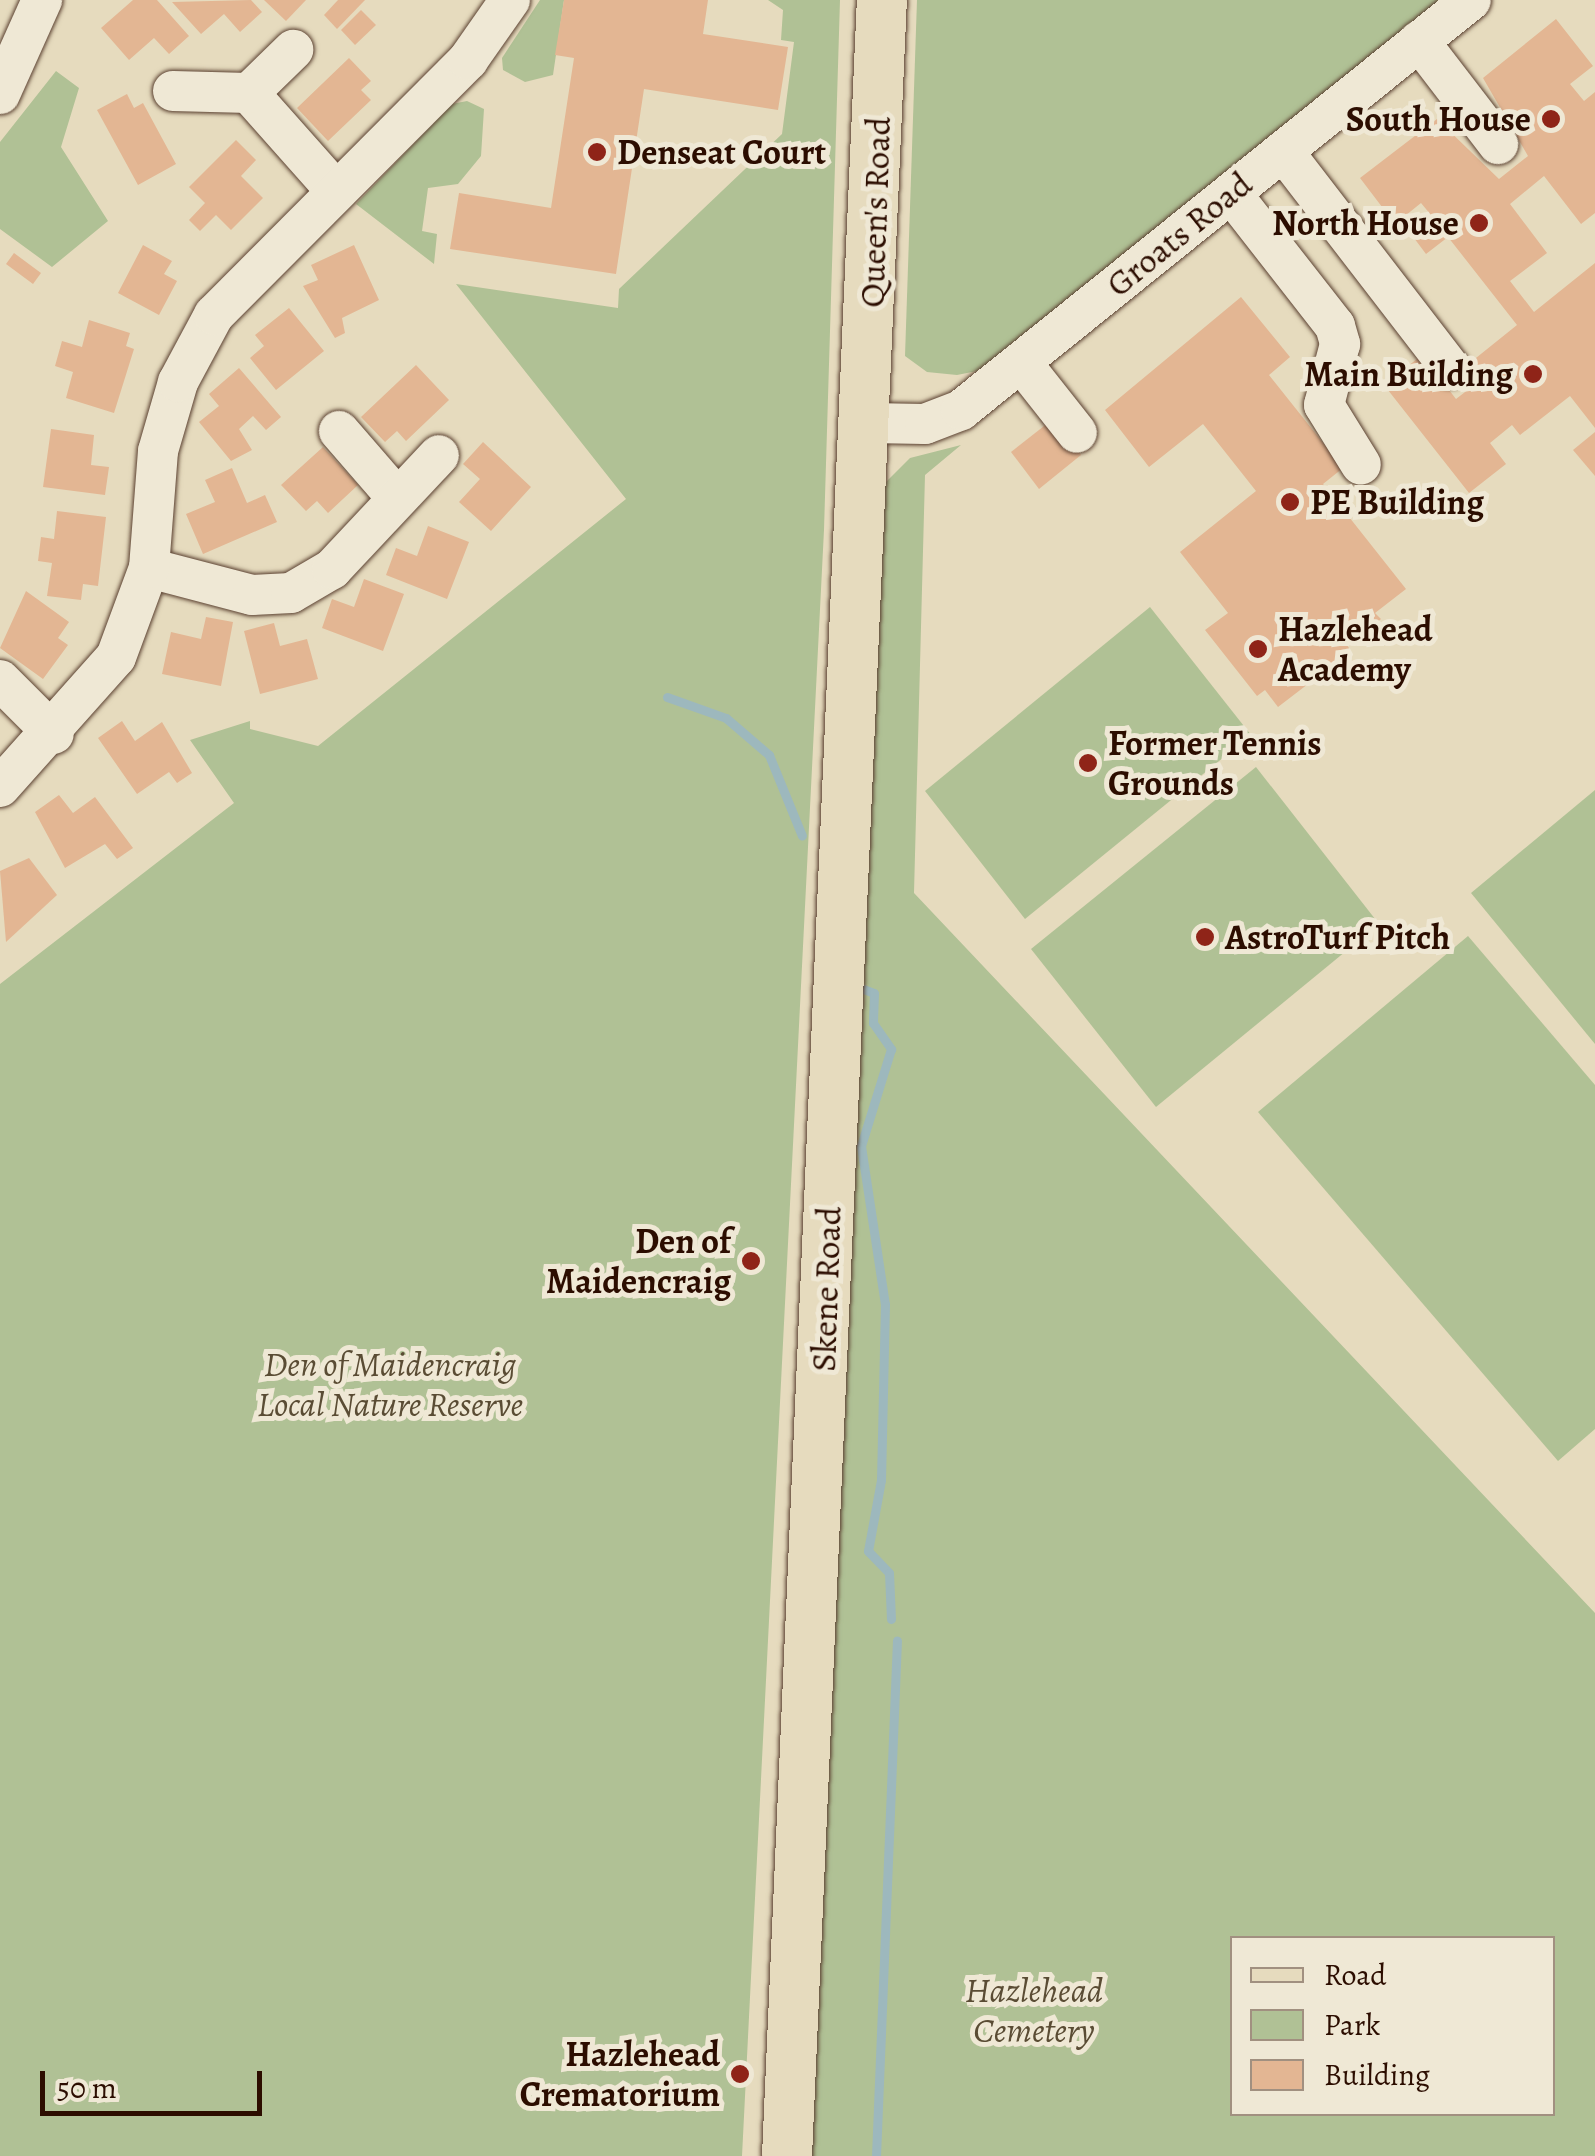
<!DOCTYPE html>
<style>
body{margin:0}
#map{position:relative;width:1595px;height:2156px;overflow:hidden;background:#e6dbbe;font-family:Alegreya,serif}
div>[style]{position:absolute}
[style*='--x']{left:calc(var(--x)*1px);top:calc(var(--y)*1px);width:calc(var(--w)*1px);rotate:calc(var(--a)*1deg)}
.green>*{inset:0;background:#b0c195}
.stream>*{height:9px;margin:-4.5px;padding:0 4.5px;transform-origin:4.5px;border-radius:4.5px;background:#9db8bd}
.building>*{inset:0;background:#e3b693}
.roads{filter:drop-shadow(0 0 2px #5a4030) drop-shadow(0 0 2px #5a4030)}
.minor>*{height:40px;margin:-20px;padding:0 20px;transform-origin:20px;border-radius:20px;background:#efe8d5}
.major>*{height:50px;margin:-25px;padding:0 25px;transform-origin:25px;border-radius:25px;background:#e6dbbe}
.dots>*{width:28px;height:28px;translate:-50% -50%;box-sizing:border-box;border:5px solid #efe8d5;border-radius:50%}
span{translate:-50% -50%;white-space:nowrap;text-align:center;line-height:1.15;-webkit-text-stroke:10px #efe8d5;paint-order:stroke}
.poi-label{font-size:35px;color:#2c0d00;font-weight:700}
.right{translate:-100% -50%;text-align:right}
.left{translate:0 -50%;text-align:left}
.street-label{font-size:35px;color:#2c0d00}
.park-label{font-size:35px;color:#5a4c34;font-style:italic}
.legend{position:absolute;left:1230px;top:1936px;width:325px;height:180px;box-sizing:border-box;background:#efe8d5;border:2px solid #a19080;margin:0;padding:12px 18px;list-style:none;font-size:30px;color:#2c0d00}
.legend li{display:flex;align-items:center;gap:20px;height:50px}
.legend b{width:50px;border:2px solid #a19080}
.scale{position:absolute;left:40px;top:2071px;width:222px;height:45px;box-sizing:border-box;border:5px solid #2c0d00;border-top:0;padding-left:12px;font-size:30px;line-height:35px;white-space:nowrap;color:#2c0d00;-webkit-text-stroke:8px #efe8d5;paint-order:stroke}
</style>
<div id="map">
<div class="green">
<div style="clip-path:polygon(540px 0,564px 0,553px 75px,525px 82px,503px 70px,502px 58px)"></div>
<div style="clip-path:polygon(768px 0,840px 0,824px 530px,742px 2156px,0 2156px,0 984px,234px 803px,190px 740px,250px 721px,250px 729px,318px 746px,626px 499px,456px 284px,618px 308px,619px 289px,782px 134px,794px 42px,781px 40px,783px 10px)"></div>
<div style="clip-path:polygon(917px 0,1442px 0,987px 369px,957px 375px,927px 372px,905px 356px)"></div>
<div style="clip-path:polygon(56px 71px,79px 88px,61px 147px,108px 221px,52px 267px,0 229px,0 142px)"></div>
<div style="clip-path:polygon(467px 101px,484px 109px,481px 156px,458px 184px,428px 188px,422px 231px,437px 234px,434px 264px,356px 204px,452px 104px)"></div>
<div style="clip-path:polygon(evenodd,961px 445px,925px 475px,914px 893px,1595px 1613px,1595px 2156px,808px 2156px,876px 492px,910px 458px,961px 445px,1232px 1938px,1552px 1938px,1552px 2114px,1232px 2114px,1232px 1938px)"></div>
<div style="clip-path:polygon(1150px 607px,1251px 735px,1025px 919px,925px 791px)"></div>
<div style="clip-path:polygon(1256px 767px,1379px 924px,1156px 1107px,1031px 949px)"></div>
<div style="clip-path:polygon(1595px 790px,1595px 1044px,1471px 893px)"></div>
<div style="clip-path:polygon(1468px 936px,1595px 1085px,1595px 1429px,1558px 1461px,1258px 1112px)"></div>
</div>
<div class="stream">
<div style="--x:667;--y:697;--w:63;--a:19.6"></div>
<div style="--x:726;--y:718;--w:57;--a:40.7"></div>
<div style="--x:769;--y:755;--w:87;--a:67.8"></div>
<div style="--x:853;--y:985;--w:22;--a:21"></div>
<div style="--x:874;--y:993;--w:30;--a:92"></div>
<div style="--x:873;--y:1023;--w:32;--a:55"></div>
<div style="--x:891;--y:1049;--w:102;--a:107.2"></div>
<div style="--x:861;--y:1146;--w:160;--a:81.4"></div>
<div style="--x:885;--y:1304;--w:176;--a:91.3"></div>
<div style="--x:881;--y:1480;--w:72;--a:100.4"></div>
<div style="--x:868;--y:1551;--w:30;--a:46"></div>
<div style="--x:889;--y:1573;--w:46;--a:87.5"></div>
<div style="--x:876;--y:2156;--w:516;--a:-87.67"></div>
</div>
<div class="building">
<div style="clip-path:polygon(133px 0,157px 0,189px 36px,169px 54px,154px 38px,129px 60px,101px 28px)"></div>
<div style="clip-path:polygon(251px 0,262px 12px,240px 32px,224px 14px,201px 34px,172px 2px)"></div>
<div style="clip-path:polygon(264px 0,306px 0,286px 21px)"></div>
<div style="clip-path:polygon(338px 0,365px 0,337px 29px,324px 15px)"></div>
<div style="clip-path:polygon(564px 0,708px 0,703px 34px,788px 47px,778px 110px,644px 89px,616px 274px,450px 249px,459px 193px,551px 208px,574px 58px,555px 55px)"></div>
<div style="clip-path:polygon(361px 10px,376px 25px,355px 45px,341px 30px)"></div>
<div style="clip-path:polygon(1556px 19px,1593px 66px,1570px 84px,1584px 101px,1595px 92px,1595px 213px,1581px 224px,1544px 176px,1510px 204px,1547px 253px,1510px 281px,1534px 312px,1595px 263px,1595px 428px,1570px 396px,1520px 435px,1512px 425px,1490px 443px,1506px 464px,1469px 493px,1384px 385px,1422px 355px,1456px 399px,1478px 382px,1466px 366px,1517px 325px,1448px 237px,1426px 254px,1414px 238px,1436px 221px,1421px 203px,1395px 224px,1360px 178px,1437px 119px,1499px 179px,1528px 156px,1483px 78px)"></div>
<div style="clip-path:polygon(349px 58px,371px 81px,361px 90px,371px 100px,328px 141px,297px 108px)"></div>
<div style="clip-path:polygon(127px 94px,134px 108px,143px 103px,176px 164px,138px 185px,97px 110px)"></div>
<div style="clip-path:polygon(236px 140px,256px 160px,241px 176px,263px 198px,231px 230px,216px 215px,200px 231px,189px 220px,205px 203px,189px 187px)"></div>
<div style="clip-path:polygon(143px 245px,172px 261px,164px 274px,177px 281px,159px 315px,118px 293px)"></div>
<div style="clip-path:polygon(354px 245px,379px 300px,342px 318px,345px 333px,335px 338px,303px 286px,318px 280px,311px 265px)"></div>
<div style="clip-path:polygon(14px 253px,41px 273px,33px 284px,6px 264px)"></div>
<div style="clip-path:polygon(1241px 297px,1290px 357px,1269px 375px,1343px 468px,1323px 484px,1406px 589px,1375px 613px,1381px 619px,1347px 645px,1351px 651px,1278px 707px,1265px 690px,1257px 696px,1205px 630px,1228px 613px,1180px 552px,1256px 491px,1203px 424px,1149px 467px,1105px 410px)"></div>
<div style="clip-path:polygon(289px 308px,324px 351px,276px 390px,250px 358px,264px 346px,255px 335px)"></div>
<div style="clip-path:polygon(89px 320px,130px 333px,126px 346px,134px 349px,114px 413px,66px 398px,73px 372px,55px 366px,62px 341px,82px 347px)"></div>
<div style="clip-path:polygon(416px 365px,449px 400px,406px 441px,397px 431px,385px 442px,361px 417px)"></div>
<div style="clip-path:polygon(239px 368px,281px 417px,266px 430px,253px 416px,239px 429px,252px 450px,231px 461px,199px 422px,219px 406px,209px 394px)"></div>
<div style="clip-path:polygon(1053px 419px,1081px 455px,1039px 489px,1011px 452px)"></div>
<div style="clip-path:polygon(51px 429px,94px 435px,91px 465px,109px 467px,105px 495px,43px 487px)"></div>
<div style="clip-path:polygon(1595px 432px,1595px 476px,1573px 450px)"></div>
<div style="clip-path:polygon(483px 442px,531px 487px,491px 531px,459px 502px,480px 479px,463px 464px)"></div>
<div style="clip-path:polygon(323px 447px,358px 485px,328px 513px,317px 501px,306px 511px,281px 485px)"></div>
<div style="clip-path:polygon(232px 468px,247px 503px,265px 495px,277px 522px,203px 554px,186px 514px,215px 502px,205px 480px)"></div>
<div style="clip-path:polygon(57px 511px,106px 517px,98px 586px,83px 584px,81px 600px,47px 596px,52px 563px,38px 561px,41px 537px,54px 539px)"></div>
<div style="clip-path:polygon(428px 526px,469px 542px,447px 599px,386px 575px,396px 548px,417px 556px)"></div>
<div style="clip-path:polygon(364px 579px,404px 594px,383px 651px,322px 628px,332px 599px,354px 607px)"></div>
<div style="clip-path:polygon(26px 591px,69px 622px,58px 638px,68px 645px,43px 679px,0 648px)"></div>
<div style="clip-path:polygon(206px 617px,233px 622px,221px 686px,162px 674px,171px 632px,201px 639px)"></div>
<div style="clip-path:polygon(274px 623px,280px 646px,307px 639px,318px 679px,260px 694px,244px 631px)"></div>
<div style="clip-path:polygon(122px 721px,135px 741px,162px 722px,192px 773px,177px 783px,169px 772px,137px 794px,98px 738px)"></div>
<div style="clip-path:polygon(59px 795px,73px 813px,95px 797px,133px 848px,117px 859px,105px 844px,65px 868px,35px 812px)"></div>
<div style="clip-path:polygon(29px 858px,57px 895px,6px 942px,0 871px)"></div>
</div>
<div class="roads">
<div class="minor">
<div style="--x:1419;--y:41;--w:130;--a:52.5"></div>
<div style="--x:173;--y:91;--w:76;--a:1.5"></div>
<div style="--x:249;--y:93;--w:131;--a:48.4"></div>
<div style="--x:249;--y:93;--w:62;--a:-44.3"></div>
<div style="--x:0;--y:94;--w:103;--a:-65.9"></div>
<div style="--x:1283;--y:151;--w:274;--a:52.4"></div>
<div style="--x:1231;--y:193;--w:169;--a:52"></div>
<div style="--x:1335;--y:326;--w:19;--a:74"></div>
<div style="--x:1340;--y:344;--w:63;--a:104.7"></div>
<div style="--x:1324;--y:405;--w:70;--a:58.3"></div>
<div style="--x:1021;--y:362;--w:90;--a:51.7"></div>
<div style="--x:869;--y:423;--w:56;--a:1"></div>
<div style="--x:925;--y:424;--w:39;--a:-21"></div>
<div style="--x:961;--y:410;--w:654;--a:-38.8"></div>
<div style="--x:339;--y:431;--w:89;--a:49.1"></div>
<div style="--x:149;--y:568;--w:106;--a:14.7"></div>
<div style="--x:252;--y:595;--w:39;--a:-3"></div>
<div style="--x:291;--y:593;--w:48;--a:-30.3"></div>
<div style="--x:332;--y:569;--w:156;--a:-46.8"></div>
<div style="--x:0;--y:680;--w:76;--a:45"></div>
<div style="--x:0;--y:787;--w:174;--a:-48.3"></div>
<div style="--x:116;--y:657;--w:95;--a:-69.7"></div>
<div style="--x:149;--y:568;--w:117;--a:-85.6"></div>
<div style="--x:158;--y:451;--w:72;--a:-73.8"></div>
<div style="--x:178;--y:382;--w:76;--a:-61.8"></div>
<div style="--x:214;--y:315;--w:360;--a:-45.1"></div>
<div style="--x:468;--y:60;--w:73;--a:-55"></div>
</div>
<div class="major">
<div style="--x:787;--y:2156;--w:2158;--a:-87.48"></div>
</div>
</div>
<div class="dots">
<div style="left:1551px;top:119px;background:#8f2418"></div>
<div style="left:597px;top:152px;background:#8f2418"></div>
<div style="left:1479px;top:223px;background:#8f2418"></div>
<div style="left:1533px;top:374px;background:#8f2418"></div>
<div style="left:1290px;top:502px;background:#8f2418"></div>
<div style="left:1258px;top:649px;background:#8f2418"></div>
<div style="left:1088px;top:763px;background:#8f2418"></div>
<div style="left:1205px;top:937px;background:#8f2418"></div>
<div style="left:751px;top:1261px;background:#8f2418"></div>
<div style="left:740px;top:2074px;background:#8f2418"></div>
</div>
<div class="poi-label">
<span class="right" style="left:1531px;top:119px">South House</span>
<span class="left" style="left:617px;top:152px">Denseat Court</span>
<span class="right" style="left:1459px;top:223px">North House</span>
<span class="right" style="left:1513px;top:374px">Main Building</span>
<span class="left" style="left:1310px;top:502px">PE Building</span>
<span class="left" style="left:1278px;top:649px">Hazlehead<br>Academy</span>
<span class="left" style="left:1108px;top:763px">Former Tennis<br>Grounds</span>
<span class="left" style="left:1225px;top:937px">AstroTurf Pitch</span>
<span class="right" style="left:731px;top:1261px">Den of<br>Maidencraig</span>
<span class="right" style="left:720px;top:2074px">Hazlehead<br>Crematorium</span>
</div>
<div class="street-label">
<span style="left:875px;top:212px;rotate:-88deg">Queen's Road</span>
<span style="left:1179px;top:234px;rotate:-39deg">Groats Road</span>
<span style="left:826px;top:1289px;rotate:-88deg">Skene Road</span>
</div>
<div class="park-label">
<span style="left:390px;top:1384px">Den of Maidencraig<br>Local Nature Reserve</span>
<span style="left:1034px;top:2010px">Hazlehead<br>Cemetery</span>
</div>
<ul class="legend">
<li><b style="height:12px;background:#e6dbbe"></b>Road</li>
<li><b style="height:28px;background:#b0c195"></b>Park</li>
<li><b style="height:28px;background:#e3b693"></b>Building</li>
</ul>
<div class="scale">50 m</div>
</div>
